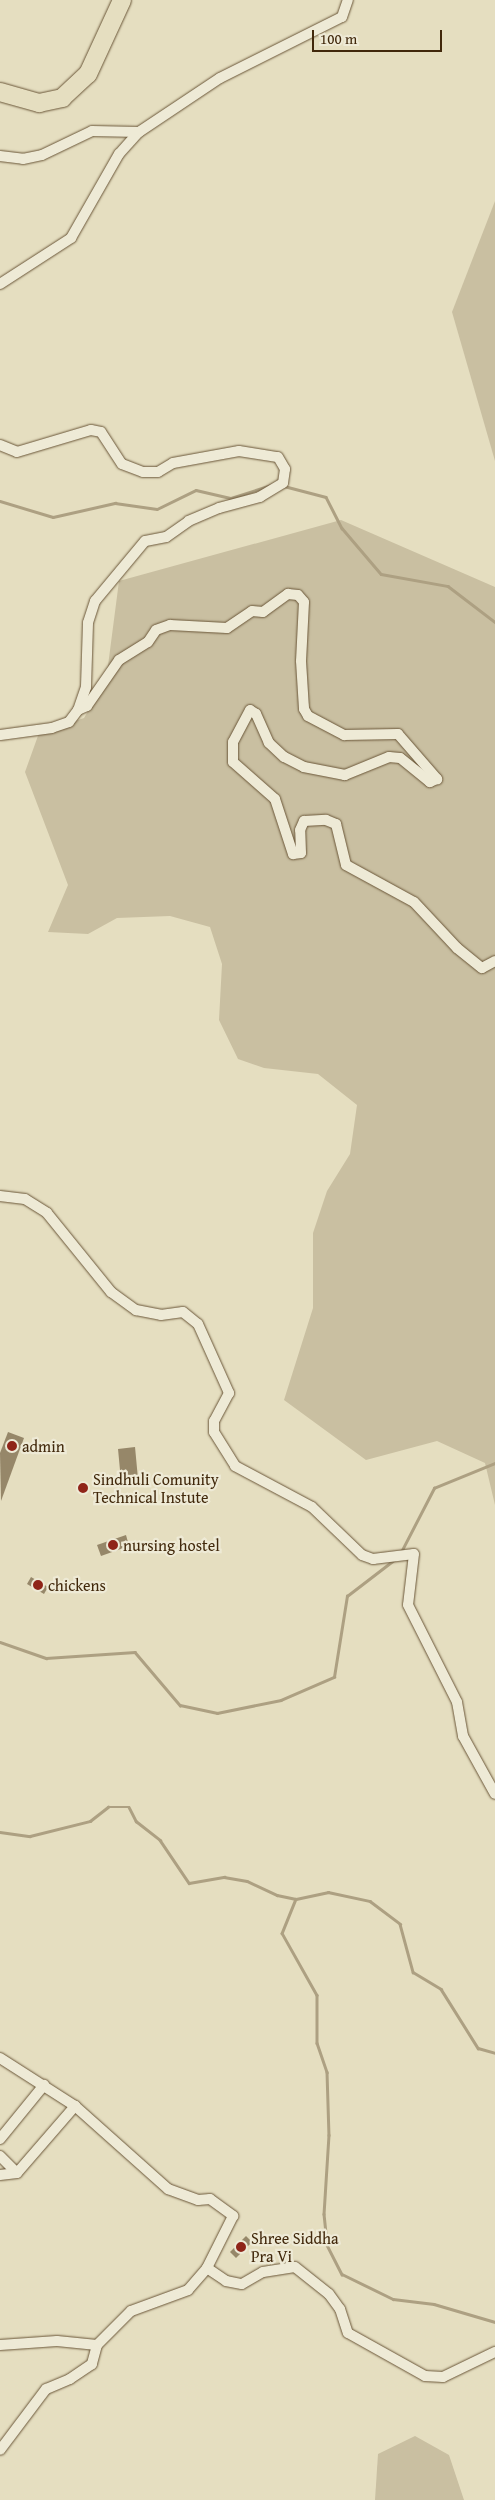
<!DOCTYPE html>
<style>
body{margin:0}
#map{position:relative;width:495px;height:2500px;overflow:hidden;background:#e5dec0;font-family:"Gentium Book Plus",serif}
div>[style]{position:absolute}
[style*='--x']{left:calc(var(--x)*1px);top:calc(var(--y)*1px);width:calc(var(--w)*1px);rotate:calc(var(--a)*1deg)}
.green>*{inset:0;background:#c9bfa1}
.stream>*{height:2.5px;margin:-1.25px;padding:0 1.25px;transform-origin:1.25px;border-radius:1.25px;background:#ada082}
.building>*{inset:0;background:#968769}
.roads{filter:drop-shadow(0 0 1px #6a5638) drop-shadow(0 0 1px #6a5638)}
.street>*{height:10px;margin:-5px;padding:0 5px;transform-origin:5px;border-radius:5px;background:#eeead6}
.highway>*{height:18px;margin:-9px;padding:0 9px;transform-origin:9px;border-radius:9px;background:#e5dec0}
.dots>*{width:14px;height:14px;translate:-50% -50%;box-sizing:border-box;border:2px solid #eeead6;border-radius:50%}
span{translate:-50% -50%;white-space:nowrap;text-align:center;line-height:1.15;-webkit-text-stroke:4.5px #eeead6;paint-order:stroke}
.poi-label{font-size:16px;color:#41280b}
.left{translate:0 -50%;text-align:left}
.scale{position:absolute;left:312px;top:30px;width:130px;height:22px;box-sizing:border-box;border:2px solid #41280b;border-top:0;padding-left:6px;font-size:15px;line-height:18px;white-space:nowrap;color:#41280b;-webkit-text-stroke:4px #eeead6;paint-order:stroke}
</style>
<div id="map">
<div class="green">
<div style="clip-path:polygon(495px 201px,495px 461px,452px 312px)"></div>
<div style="clip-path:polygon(341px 520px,495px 587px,495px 1505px,485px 1463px,437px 1441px,366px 1460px,284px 1400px,313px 1308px,313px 1233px,327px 1191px,350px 1154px,357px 1105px,318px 1074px,264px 1068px,238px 1059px,219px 1020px,222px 964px,210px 927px,170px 916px,117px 918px,88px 934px,48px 932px,68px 885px,25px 772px,39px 733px,84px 718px,106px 681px,119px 581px)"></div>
<div style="clip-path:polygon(415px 2436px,449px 2455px,464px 2500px,375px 2500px,378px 2454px)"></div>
</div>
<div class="stream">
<div style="--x:284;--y:486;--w:43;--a:14.7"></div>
<div style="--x:326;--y:497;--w:35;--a:63"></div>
<div style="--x:342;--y:528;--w:60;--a:49.7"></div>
<div style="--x:381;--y:574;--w:68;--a:10.2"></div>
<div style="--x:448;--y:586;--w:59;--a:37.5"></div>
<div style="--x:0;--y:501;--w:55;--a:16.8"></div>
<div style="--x:53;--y:517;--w:64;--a:-12.7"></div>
<div style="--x:115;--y:503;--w:42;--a:8.1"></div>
<div style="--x:157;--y:509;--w:43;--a:-26"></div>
<div style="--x:196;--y:490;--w:36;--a:13"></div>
<div style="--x:231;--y:498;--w:42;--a:-18"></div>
<div style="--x:401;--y:1552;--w:72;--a:-62.7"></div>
<div style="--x:434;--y:1488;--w:66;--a:-22.3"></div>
<div style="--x:0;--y:1642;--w:49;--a:19.2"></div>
<div style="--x:46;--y:1658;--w:89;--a:-3.9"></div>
<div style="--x:135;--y:1652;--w:70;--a:49.7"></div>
<div style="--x:180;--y:1705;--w:38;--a:12"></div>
<div style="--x:217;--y:1713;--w:65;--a:-11.5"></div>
<div style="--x:281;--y:1700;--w:58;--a:-23.5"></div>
<div style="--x:334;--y:1677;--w:82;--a:-80.9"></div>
<div style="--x:347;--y:1596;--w:59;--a:-37.5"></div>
<div style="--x:0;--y:1832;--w:30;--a:8"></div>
<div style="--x:30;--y:1836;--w:62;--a:-14"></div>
<div style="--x:90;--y:1821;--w:23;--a:-38"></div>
<div style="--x:108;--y:1807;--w:21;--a:0"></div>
<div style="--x:129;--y:1807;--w:16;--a:63"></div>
<div style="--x:136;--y:1821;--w:31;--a:38"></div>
<div style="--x:160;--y:1840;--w:52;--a:56"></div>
<div style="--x:189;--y:1883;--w:36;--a:-10"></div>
<div style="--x:224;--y:1877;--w:23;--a:10"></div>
<div style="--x:247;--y:1881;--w:33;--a:25"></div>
<div style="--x:277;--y:1895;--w:19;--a:12"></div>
<div style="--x:296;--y:1899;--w:37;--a:112"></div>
<div style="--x:282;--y:1933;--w:71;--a:60.6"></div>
<div style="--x:317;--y:1995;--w:48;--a:90"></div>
<div style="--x:317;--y:2043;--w:31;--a:71"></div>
<div style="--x:327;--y:2072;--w:63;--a:88.2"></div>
<div style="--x:329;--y:2135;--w:79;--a:93.6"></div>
<div style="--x:324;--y:2214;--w:31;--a:84"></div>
<div style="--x:327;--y:2245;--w:33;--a:63"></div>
<div style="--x:342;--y:2274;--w:57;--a:26.1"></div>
<div style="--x:393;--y:2299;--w:41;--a:7"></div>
<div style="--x:434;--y:2304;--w:64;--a:16.4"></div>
<div style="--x:296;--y:1899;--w:33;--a:-12"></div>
<div style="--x:328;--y:1892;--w:43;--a:12.1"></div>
<div style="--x:370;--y:1901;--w:38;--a:37"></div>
<div style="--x:400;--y:1924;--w:50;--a:74.8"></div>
<div style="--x:413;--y:1972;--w:33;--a:31"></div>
<div style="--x:441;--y:1989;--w:70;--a:57.9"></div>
<div style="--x:478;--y:2048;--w:18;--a:16"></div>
</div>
<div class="building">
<div style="clip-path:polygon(8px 1432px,24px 1438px,1px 1501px,0 1453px)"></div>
<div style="clip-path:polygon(135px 1447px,138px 1479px,121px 1481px,118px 1449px)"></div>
<div style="clip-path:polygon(126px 1535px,129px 1546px,101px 1556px,97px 1545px)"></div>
<div style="clip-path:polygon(31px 1577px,48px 1587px,44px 1594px,27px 1584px)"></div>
<div style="clip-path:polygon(246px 2236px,252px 2242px,236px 2258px,230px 2252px)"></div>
</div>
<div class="roads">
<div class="street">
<div style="--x:0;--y:156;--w:23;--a:7"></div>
<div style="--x:23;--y:159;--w:19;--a:-12"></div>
<div style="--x:42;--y:155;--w:55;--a:-25.6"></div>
<div style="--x:92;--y:131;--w:47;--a:1.2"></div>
<div style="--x:0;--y:284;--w:85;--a:-32.9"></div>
<div style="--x:71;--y:238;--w:97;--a:-60.3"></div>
<div style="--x:119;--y:154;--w:30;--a:-48"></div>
<div style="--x:139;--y:132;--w:97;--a:-33.7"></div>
<div style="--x:220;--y:78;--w:136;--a:-26.6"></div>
<div style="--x:342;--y:17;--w:18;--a:-71"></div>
<div style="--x:0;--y:445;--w:18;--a:22"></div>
<div style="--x:17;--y:452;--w:77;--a:-16.6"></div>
<div style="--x:91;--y:430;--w:10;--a:11"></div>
<div style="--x:101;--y:432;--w:38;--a:57"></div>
<div style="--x:122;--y:464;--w:22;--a:21"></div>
<div style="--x:143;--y:472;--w:15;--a:0"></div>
<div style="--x:158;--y:472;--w:17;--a:-31"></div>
<div style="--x:173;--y:463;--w:67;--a:-10.3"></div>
<div style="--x:239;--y:451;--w:39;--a:9"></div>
<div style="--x:278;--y:457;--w:14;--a:60"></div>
<div style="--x:285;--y:469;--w:14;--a:98"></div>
<div style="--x:283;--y:483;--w:27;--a:149"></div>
<div style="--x:260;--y:497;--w:42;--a:165"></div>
<div style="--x:219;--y:508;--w:33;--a:157"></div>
<div style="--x:189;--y:521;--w:28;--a:145"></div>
<div style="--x:166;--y:537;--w:21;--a:169"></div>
<div style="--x:145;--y:541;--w:78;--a:129.8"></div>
<div style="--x:95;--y:601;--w:23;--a:108"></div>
<div style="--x:88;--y:623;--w:64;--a:91.8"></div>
<div style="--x:86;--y:687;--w:24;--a:109"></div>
<div style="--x:78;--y:710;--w:15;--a:127"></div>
<div style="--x:69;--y:722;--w:18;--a:161"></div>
<div style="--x:52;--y:728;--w:52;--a:172.3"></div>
<div style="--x:78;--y:710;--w:10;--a:-24"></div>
<div style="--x:87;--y:706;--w:56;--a:-55.2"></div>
<div style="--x:119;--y:660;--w:34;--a:-32"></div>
<div style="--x:148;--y:642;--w:14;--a:-56"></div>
<div style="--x:156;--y:630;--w:15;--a:-20"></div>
<div style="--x:170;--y:625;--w:57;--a:3"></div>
<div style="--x:227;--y:628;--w:30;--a:-34"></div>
<div style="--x:252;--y:611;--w:11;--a:5"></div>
<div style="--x:263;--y:612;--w:31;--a:-36"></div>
<div style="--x:288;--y:594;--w:10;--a:6"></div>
<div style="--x:298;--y:595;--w:9;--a:49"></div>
<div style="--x:304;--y:602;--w:59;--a:92.9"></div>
<div style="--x:301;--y:661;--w:48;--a:86.4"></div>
<div style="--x:304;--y:709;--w:8;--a:60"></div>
<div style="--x:308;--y:716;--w:41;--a:27.8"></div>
<div style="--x:344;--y:735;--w:54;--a:-1.1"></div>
<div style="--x:398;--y:734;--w:60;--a:49.1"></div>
<div style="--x:437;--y:779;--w:8;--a:157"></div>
<div style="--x:430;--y:782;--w:38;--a:-141"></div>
<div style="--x:400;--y:758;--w:11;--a:-175"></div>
<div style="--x:389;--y:757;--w:48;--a:157.8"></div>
<div style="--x:345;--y:775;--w:42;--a:-169"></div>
<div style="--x:304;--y:767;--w:22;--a:-153"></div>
<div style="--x:284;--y:757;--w:21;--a:-137"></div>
<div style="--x:269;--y:743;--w:32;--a:-114"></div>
<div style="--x:256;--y:714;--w:7;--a:-146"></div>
<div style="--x:250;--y:710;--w:36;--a:118"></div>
<div style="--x:233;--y:742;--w:20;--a:90"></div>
<div style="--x:233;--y:762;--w:56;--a:41.4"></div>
<div style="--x:275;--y:799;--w:58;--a:71.9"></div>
<div style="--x:293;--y:854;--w:8;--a:-7"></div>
<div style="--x:301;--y:853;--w:23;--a:-92"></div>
<div style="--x:300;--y:830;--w:10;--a:-66"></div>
<div style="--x:304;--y:821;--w:22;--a:-3"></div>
<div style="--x:326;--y:820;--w:11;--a:22"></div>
<div style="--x:336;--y:824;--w:42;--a:76.3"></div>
<div style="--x:346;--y:865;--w:77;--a:28.6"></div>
<div style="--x:414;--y:902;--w:63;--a:46.9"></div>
<div style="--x:457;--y:948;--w:32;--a:39"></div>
<div style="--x:482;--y:968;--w:15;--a:-28"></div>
<div style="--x:0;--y:1196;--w:25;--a:7"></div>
<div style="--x:25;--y:1199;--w:26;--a:32"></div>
<div style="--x:47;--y:1213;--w:102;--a:51"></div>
<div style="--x:111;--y:1292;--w:31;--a:36"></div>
<div style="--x:136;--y:1310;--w:25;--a:11"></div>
<div style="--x:161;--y:1315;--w:22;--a:-8"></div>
<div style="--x:183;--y:1312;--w:19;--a:39"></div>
<div style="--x:198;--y:1324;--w:76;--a:65.8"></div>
<div style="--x:229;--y:1393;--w:32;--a:118"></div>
<div style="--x:214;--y:1421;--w:11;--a:90"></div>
<div style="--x:214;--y:1432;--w:40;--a:58"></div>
<div style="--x:235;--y:1466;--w:87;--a:28"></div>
<div style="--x:312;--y:1507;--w:69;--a:43.8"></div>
<div style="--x:362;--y:1555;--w:12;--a:20"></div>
<div style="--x:373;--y:1559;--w:41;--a:-7"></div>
<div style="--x:414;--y:1554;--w:51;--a:96.7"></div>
<div style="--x:408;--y:1605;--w:109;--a:63.2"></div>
<div style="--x:457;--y:1702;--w:35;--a:80"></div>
<div style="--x:463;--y:1736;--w:66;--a:61.1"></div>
<div style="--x:0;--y:2058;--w:89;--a:32.6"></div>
<div style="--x:75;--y:2106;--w:125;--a:41.7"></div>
<div style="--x:168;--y:2189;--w:32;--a:20"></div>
<div style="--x:198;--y:2200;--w:12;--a:-5"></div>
<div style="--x:210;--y:2199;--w:29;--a:36"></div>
<div style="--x:233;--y:2216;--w:58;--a:116.6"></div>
<div style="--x:207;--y:2268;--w:23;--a:34"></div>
<div style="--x:226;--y:2281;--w:16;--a:11"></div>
<div style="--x:242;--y:2284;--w:24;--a:-30"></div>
<div style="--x:263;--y:2272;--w:32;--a:-9"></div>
<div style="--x:295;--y:2267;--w:43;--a:38.5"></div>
<div style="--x:329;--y:2294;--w:19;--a:54"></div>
<div style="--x:340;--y:2309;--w:25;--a:72"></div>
<div style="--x:348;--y:2333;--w:88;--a:29.2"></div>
<div style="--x:425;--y:2376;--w:18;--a:3"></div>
<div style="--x:443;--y:2377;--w:58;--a:-25.7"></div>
<div style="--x:0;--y:2139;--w:70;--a:-50.8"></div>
<div style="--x:0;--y:2156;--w:24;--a:45"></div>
<div style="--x:0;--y:2175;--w:17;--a:-7"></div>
<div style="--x:17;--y:2173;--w:89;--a:-49.1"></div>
<div style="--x:0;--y:2345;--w:57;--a:-4"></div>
<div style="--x:57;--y:2341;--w:40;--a:5.7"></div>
<div style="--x:97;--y:2345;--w:20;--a:105"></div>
<div style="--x:92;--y:2364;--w:27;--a:146"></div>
<div style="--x:70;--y:2379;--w:26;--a:157"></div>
<div style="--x:46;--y:2389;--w:76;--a:127"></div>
<div style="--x:97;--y:2345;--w:48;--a:-45"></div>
<div style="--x:131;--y:2311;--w:61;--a:-20.2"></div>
<div style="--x:188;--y:2290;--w:29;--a:-49"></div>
</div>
<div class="highway">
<div style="--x:0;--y:92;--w:41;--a:15.8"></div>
<div style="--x:39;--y:103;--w:24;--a:-12"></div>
<div style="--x:62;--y:98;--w:35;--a:-43"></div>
<div style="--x:88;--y:74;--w:81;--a:-65.3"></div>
</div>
</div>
<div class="dots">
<div style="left:12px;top:1446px;background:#8f2418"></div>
<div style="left:83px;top:1488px;background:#8f2418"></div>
<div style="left:113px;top:1545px;background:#8f2418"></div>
<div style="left:38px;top:1585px;background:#8f2418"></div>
<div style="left:241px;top:2247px;background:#8f2418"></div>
</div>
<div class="poi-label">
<span class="left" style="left:22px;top:1446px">admin</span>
<span class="left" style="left:93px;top:1488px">Sindhuli Comunity<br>Technical Instute</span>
<span class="left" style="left:123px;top:1545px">nursing hostel</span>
<span class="left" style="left:48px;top:1585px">chickens</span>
<span class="left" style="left:251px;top:2247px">Shree Siddha<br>Pra Vi</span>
</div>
<div class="scale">100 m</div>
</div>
